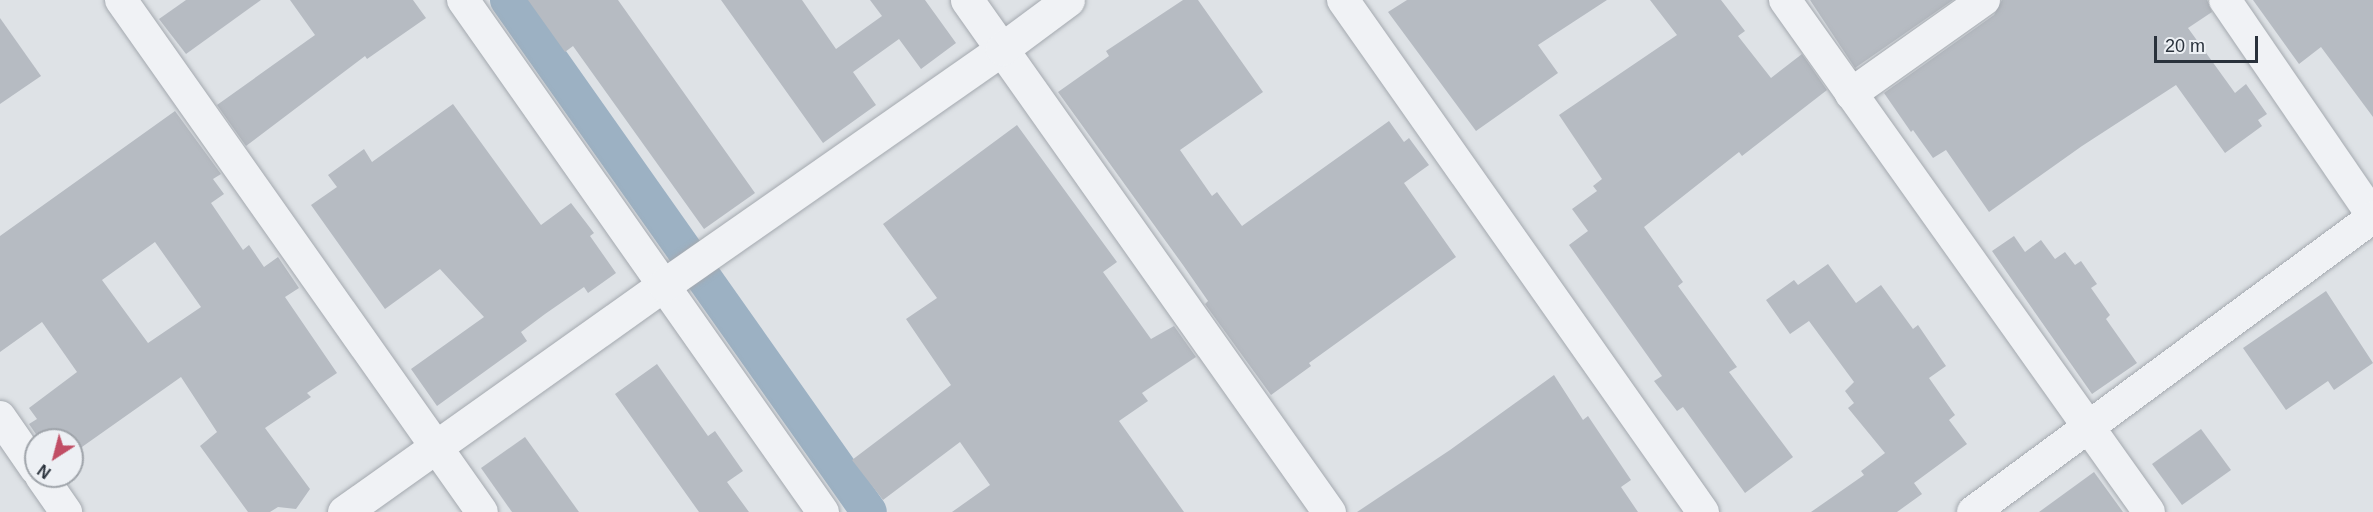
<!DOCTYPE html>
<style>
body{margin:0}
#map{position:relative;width:2373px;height:512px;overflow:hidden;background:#dee2e6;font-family:Arial,sans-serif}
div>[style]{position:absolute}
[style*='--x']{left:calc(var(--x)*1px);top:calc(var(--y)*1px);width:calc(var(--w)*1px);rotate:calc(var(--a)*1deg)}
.canal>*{height:36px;margin:-18px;padding:0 18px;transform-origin:18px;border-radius:18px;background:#9cb1c3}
.building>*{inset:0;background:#b6bbc2}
.roads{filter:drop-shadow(0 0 2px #a4a9af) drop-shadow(0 0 2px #a4a9af)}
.minor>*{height:32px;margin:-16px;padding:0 16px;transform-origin:16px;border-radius:16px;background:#f0f2f5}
.tertiary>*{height:33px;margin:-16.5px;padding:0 16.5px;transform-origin:16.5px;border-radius:16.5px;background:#f0f2f5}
span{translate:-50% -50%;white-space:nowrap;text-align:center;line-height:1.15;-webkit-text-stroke:5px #edf0f4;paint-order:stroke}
.north{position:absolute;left:24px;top:428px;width:60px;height:60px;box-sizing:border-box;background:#edf0f4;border:2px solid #9fa4aa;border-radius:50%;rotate:216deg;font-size:16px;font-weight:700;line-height:24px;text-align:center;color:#29313b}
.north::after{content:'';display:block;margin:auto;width:21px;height:27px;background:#c14e65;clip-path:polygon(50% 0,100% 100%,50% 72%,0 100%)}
.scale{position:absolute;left:2154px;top:36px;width:104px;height:27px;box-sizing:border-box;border:3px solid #29313b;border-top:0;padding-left:8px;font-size:18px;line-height:21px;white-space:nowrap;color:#29313b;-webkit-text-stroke:4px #edf0f4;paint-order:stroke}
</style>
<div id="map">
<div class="canal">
<div style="--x:508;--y:0;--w:626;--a:54.81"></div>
</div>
<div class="building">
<div style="clip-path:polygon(186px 0,261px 0,186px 54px,159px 19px)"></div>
<div style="clip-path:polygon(290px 0,413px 0,426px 18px,367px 59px,365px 56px,246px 146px,217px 105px,315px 35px)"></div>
<div style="clip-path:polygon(528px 0,618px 0,755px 193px,704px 229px,573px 46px,565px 52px)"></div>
<div style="clip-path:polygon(721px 0,802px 0,836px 49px,882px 16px,870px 0,925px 0,956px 43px,921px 69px,899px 39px,853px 72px,876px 105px,823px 143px)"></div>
<div style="clip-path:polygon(1183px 0,1198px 0,1263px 92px,1180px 150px,1212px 196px,1217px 192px,1242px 226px,1389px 121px,1404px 142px,1409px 138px,1429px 165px,1404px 183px,1456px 257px,1309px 363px,1311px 366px,1271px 395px,1205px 304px,1208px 301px,1183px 265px,1058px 92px,1109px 56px,1106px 51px)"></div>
<div style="clip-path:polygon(1407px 0,1607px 0,1538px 45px,1558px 73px,1476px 131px,1388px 12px)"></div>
<div style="clip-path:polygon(1650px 0,1721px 0,1745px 31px,1738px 36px,1771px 78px,1802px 54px,1827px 90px,1742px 156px,1739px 152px,1644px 227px,1683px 282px,1678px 286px,1737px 367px,1729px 372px,1793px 457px,1745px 493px,1683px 407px,1677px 411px,1654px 381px,1662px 376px,1569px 245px,1588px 231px,1572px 209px,1597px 191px,1593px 186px,1602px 179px,1559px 115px,1677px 35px)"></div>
<div style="clip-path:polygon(1810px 0,1953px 0,1855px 68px)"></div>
<div style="clip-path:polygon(2002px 0,2207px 0,2212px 12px,2188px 28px,2235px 93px,2246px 84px,2267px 114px,2258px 120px,2262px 126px,2225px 153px,2176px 85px,2082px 146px,1989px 212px,1946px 150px,1933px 158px,1913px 130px,1911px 132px,1884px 93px,1994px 15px)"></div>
<div style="clip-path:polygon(2253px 0,2373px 0,2373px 117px,2321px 47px,2299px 64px)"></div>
<div style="clip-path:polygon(0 18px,41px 76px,0 104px)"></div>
<div style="clip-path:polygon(453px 104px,541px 225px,571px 203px,594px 233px,590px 236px,616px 273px,588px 293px,584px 287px,545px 314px,521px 332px,527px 341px,437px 406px,411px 369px,484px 317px,440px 269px,385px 309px,311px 205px,337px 187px,328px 175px,364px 149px,372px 162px)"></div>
<div style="clip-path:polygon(evenodd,175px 111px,221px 174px,213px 179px,224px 194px,211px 203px,243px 250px,249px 245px,264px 267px,278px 257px,299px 288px,285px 297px,337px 373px,307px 393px,311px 397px,265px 428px,310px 489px,296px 509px,278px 507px,270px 512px,248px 512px,200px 446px,217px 432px,181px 377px,72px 454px,72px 440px,40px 440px,29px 424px,37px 419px,29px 408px,77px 372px,42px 322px,0 352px,0 236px,175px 111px,155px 242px,201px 307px,148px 343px,102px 280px,155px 242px)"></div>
<div style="clip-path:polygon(1017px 125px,1117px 262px,1103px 272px,1151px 339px,1174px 326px,1196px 357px,1142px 393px,1148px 401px,1119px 421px,1184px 512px,952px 512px,990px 485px,960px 442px,883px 500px,852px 460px,951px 385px,906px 319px,937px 298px,883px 224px)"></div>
<div style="clip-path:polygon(2014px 236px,2025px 252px,2041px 240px,2055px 259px,2065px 252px,2075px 265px,2081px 261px,2097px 284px,2091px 288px,2110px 315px,2106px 319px,2137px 363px,2092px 394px,1992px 251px)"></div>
<div style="clip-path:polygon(1828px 264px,1856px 303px,1881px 285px,1913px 329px,1918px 325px,1946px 366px,1929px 378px,1955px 415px,1949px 420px,1967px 444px,1914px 483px,1922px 494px,1897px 512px,1811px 512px,1864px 475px,1861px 471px,1885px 453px,1848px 408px,1854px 403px,1845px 391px,1854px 382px,1809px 321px,1790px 334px,1766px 300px,1794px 280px,1798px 285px)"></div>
<div style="clip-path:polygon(2326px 291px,2373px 363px,2334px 390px,2328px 381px,2286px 410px,2243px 348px)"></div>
<div style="clip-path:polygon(657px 364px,708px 436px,715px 431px,743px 471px,727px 482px,749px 512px,699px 512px,615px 394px)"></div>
<div style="clip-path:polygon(1554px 375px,1583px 420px,1588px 416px,1631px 480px,1621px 487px,1638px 512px,1357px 512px,1450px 450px)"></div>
<div style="clip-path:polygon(2201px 429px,2231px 470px,2182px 505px,2152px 464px)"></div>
<div style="clip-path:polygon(525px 437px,579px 512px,512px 512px,481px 468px)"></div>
<div style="clip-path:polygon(2094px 472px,2123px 512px,2039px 512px)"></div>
</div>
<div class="roads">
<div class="minor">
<div style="--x:121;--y:0;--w:626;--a:54.81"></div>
<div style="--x:463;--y:0;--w:626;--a:54.89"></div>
<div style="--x:1343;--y:0;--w:626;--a:54.89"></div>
<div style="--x:1785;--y:0;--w:628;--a:54.59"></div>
<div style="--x:2225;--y:0;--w:262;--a:55.6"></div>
<div style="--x:1851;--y:94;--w:163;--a:-35.3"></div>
<div style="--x:0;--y:417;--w:63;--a:55.3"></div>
<div style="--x:41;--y:476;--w:44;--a:55.2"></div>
<div style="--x:1973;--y:512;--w:497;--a:-36.4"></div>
</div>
<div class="tertiary">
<div style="--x:967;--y:0;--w:627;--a:54.74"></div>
<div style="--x:344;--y:512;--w:392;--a:-35.4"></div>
<div style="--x:664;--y:285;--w:412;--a:-34.9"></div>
<div style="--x:1002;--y:49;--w:82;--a:-36.6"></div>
</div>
</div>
<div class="north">N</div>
<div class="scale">20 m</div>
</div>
